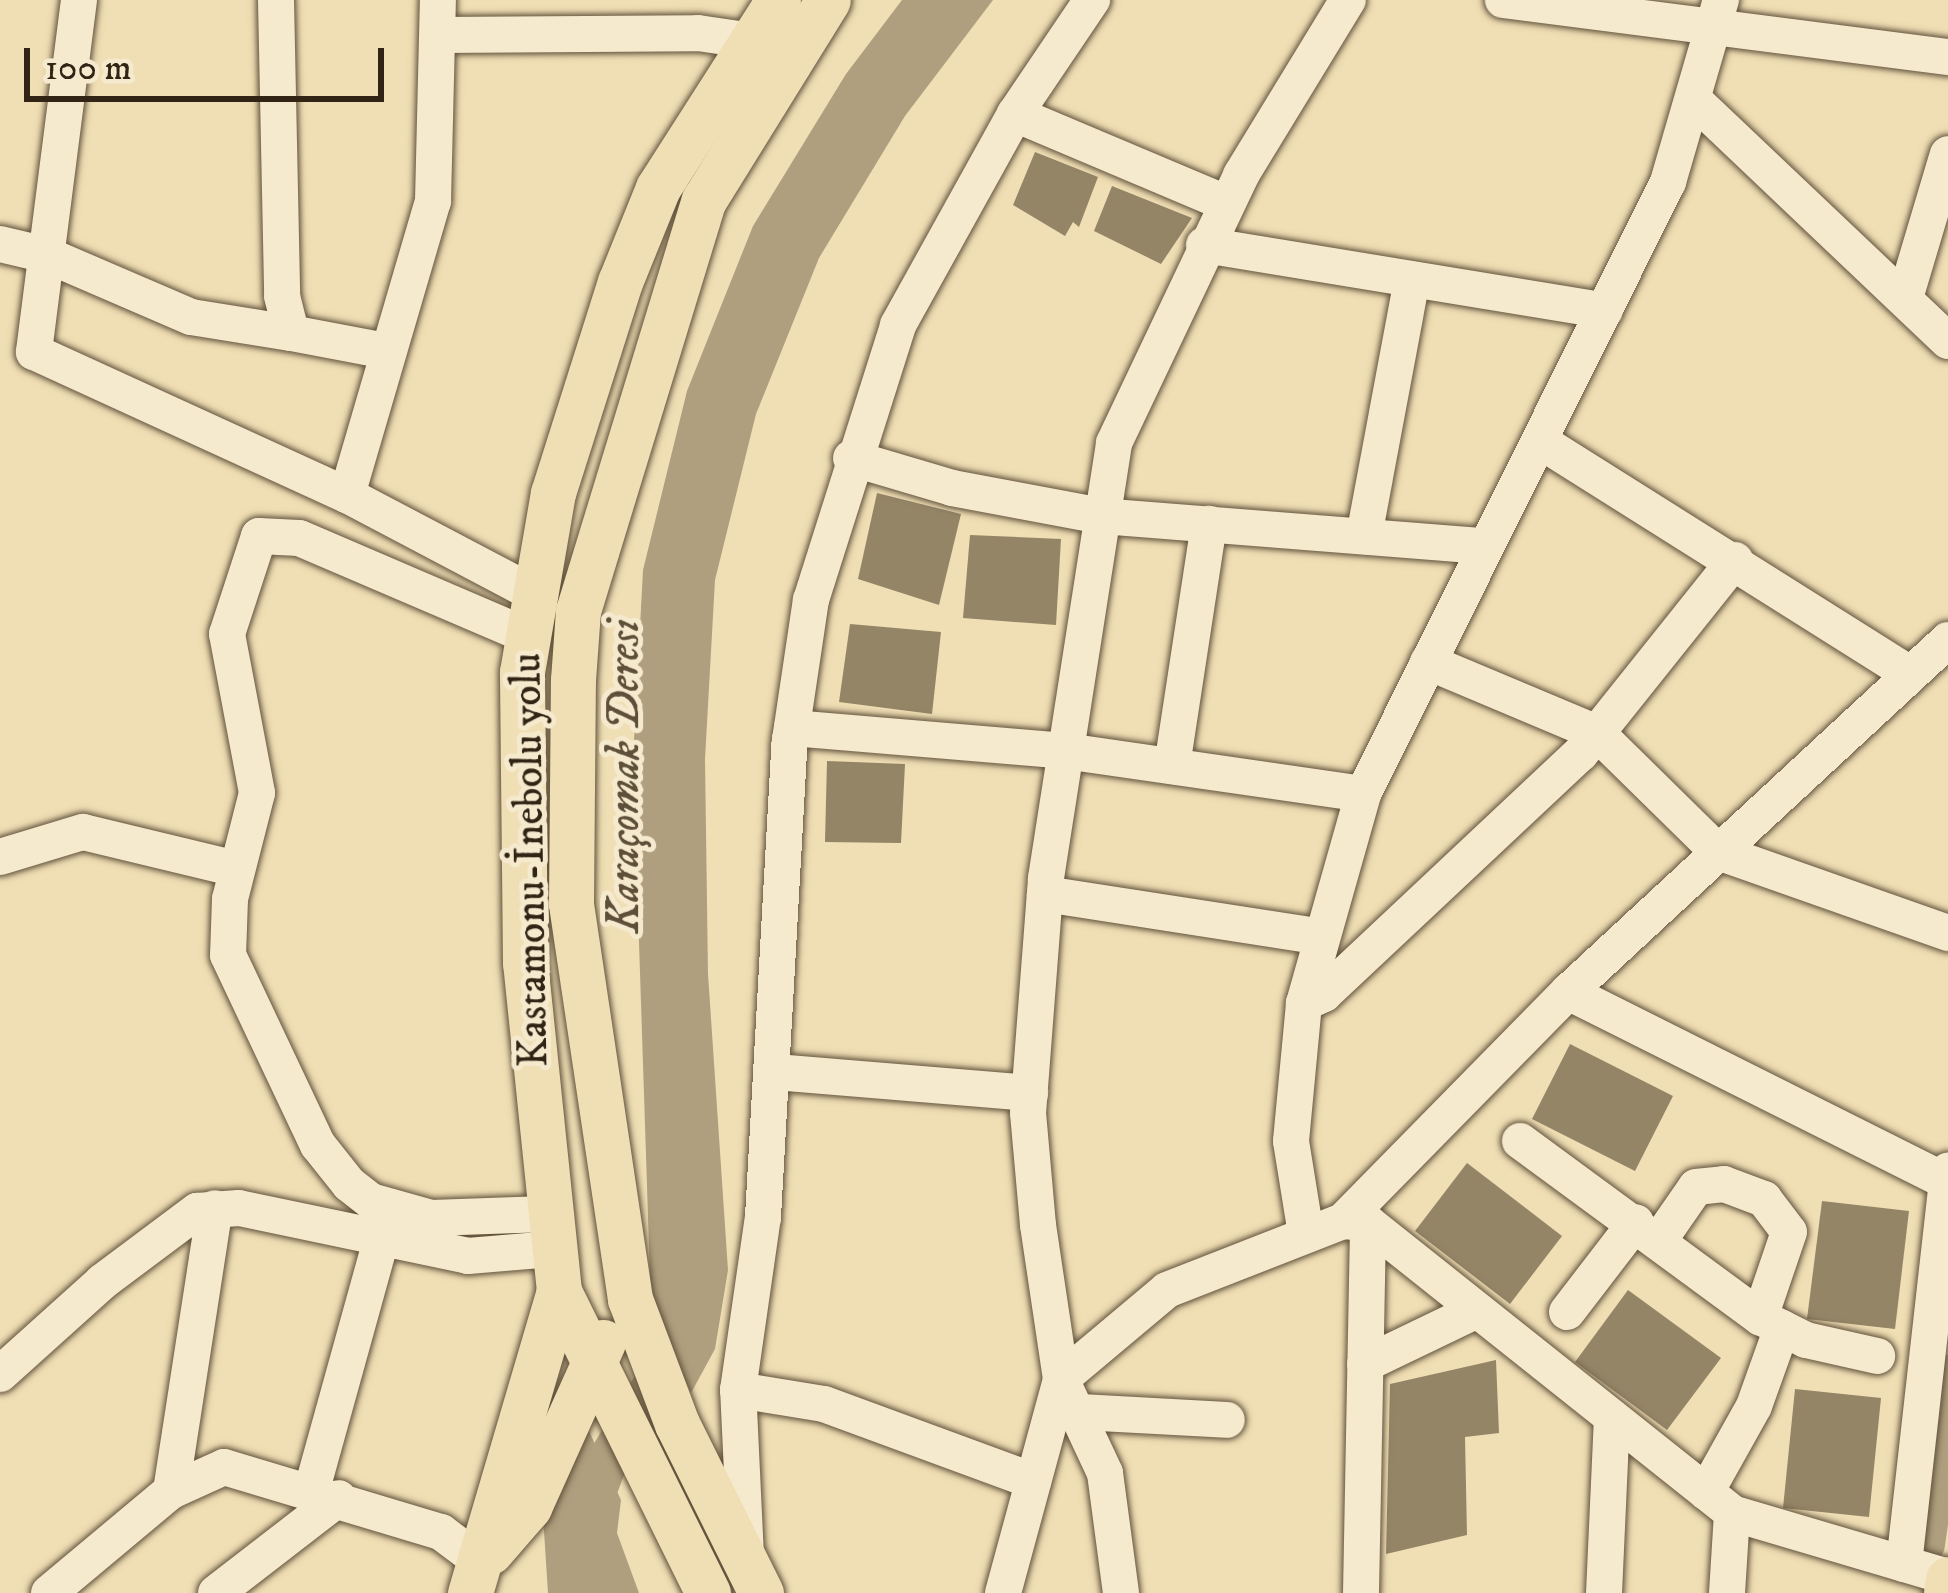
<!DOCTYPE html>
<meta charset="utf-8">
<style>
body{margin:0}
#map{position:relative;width:1948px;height:1593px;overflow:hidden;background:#f0deb4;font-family:"IM FELL DW Pica",serif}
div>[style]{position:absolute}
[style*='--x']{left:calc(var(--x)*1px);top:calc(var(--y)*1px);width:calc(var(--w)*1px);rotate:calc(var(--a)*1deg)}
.water>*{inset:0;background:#af9f7e}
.river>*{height:42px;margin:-21px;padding:0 21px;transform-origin:21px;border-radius:21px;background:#af9f7e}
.building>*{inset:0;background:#948567}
.roads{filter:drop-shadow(0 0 3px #61523c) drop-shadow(0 0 3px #61523c)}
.minor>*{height:36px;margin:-18px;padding:0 18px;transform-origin:18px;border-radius:18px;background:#f5eace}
.major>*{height:45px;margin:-22.5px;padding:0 22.5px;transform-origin:22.5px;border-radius:22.5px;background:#f0deb4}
span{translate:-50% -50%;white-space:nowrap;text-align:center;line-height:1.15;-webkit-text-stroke:10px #f5eace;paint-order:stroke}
.street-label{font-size:42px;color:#312414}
.water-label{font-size:45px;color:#5d4f39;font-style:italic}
.scale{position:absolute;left:24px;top:48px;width:360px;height:54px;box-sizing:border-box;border:6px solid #312414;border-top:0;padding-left:15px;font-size:36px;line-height:42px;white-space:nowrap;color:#312414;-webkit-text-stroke:9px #f5eace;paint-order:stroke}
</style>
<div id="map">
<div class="water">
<div style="clip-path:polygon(902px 0,993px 0,905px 116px,819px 258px,756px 414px,715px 580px,705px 759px,708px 974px,728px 1270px,715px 1349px,691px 1393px,651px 1308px,633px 759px,643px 570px,687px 391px,753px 226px,846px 74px)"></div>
<div style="clip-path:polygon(589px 1431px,621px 1500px,617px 1533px,639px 1593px,548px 1593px,543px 1516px)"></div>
</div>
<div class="river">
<div style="--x:1924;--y:1544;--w:170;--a:-81.9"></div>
<div style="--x:591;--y:1593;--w:67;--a:-97.8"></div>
<div style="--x:582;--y:1527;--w:65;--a:-69.3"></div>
<div style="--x:605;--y:1466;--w:130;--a:-58.9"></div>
</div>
<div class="building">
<div style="clip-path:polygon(1035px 152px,1098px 177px,1079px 227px,1073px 222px,1065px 236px,1013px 205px)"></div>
<div style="clip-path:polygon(1112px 186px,1192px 218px,1161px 264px,1094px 231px)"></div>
<div style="clip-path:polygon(877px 493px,961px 514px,939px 605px,858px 579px)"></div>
<div style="clip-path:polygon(970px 535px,1061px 539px,1056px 625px,963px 618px)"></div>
<div style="clip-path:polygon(850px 624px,941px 632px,932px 714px,839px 702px)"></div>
<div style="clip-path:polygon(827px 761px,905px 764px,901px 843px,825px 842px)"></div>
<div style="clip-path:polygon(1570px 1044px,1673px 1096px,1635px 1171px,1532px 1119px)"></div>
<div style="clip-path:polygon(1467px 1163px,1562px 1236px,1510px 1304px,1415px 1231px)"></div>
<div style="clip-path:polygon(1822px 1201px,1909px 1211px,1895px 1329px,1807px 1319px)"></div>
<div style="clip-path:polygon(1628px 1290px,1721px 1358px,1667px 1430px,1575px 1362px)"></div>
<div style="clip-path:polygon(1496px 1360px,1499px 1433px,1465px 1437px,1467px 1535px,1386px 1554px,1390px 1384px)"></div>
<div style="clip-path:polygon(1795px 1389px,1881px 1398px,1869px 1517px,1783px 1508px)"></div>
</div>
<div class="roads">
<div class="minor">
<div style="--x:79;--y:0;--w:355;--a:97.3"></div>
<div style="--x:34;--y:352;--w:344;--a:24.6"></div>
<div style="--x:347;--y:495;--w:212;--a:27.8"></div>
<div style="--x:276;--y:0;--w:296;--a:88.8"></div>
<div style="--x:282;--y:296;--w:38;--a:76"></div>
<div style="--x:291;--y:333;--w:97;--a:10.7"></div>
<div style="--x:1503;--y:0;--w:449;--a:7.3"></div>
<div style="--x:438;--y:35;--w:260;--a:-0.4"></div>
<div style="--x:698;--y:33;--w:55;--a:8.4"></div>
<div style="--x:1694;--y:100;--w:350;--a:43.5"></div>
<div style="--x:1015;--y:114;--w:229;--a:22.9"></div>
<div style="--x:0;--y:244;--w:48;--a:13.2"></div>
<div style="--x:47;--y:255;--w:157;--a:23.3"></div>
<div style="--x:191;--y:317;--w:101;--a:9.1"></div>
<div style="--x:1204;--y:245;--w:406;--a:9.3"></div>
<div style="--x:1905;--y:298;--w:150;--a:-73.4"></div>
<div style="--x:1540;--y:441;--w:437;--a:32.2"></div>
<div style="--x:851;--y:458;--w:105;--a:16.5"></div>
<div style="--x:952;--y:488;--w:152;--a:10.6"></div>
<div style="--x:1101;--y:516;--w:385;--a:4.5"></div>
<div style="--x:347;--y:495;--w:306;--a:-73.7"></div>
<div style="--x:433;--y:201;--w:201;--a:-88.6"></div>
<div style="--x:1364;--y:536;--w:261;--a:-79.4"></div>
<div style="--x:528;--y:636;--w:249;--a:-156.8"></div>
<div style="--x:299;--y:538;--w:40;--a:-177.1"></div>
<div style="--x:259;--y:536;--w:103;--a:108.1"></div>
<div style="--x:227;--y:634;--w:162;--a:79.3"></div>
<div style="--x:257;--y:793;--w:109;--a:104.3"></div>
<div style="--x:230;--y:899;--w:56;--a:92"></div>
<div style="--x:228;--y:955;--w:210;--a:64.7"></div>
<div style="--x:318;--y:1145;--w:50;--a:51.5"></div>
<div style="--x:349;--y:1184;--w:28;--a:38"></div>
<div style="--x:371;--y:1201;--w:62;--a:15.8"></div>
<div style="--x:431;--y:1218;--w:115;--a:-2"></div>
<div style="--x:1428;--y:662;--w:183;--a:22.8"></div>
<div style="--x:1597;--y:733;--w:170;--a:44.5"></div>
<div style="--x:1718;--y:852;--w:244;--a:19.4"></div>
<div style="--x:792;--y:728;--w:274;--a:4.8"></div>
<div style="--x:1065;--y:751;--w:301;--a:8.2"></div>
<div style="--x:1172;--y:766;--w:245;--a:-81.3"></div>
<div style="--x:0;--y:857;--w:87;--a:-16.8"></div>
<div style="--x:83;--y:832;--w:158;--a:13.5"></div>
<div style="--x:1045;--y:894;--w:280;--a:8.8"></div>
<div style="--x:1568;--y:992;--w:423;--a:26.6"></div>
<div style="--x:1304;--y:1003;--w:22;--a:-24"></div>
<div style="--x:1324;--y:994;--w:352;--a:-43.2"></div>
<div style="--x:1581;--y:753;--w:247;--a:-51.4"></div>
<div style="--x:775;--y:1072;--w:256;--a:4.7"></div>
<div style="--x:1520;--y:1141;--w:298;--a:36.3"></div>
<div style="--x:1760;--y:1317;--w:51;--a:26.6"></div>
<div style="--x:1806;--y:1340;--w:73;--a:12.7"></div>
<div style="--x:1343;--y:1221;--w:25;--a:5"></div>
<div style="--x:1368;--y:1223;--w:465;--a:38.5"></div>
<div style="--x:1732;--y:1513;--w:225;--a:16.5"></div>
<div style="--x:1306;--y:1234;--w:94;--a:-99.2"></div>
<div style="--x:1291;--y:1141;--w:139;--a:-84.6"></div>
<div style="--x:1304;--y:1003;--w:217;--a:-74.2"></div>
<div style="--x:1363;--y:794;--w:684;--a:-63.51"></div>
<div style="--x:1668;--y:182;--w:190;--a:-73.8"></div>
<div style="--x:1660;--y:1239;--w:63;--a:-55.3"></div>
<div style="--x:1696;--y:1187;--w:28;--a:-6"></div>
<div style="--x:1724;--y:1184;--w:43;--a:20.6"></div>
<div style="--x:1764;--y:1199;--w:41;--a:52.9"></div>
<div style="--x:1789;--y:1232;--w:90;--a:108.8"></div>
<div style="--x:1567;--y:1312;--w:113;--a:-52.5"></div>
<div style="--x:1365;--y:1364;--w:124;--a:-25.7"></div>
<div style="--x:0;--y:1374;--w:137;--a:-42"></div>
<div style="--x:102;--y:1282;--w:119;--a:-36.8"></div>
<div style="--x:197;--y:1211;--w:42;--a:-4.1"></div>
<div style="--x:239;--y:1208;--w:234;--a:11.8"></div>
<div style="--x:468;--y:1256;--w:84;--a:-4.8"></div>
<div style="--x:738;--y:1390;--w:87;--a:9.2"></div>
<div style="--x:824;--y:1404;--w:223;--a:20.2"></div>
<div style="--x:1062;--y:1411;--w:165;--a:3.1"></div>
<div style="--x:312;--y:1489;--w:258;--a:-74.5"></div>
<div style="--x:171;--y:1491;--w:286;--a:-81.2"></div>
<div style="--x:1706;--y:1492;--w:98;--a:-60.8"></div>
<div style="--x:1754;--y:1406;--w:83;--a:-70.3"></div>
<div style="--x:746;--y:1557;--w:167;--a:-92.7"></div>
<div style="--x:738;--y:1390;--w:175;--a:-81.8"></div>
<div style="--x:763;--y:1217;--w:478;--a:-86.8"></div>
<div style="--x:790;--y:740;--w:142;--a:-81.5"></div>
<div style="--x:811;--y:600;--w:288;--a:-72.4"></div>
<div style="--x:898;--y:325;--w:241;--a:-61"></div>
<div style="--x:1015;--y:114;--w:138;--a:-56"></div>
<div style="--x:1904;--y:1564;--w:396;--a:-83.6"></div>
<div style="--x:49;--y:1593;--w:159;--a:-39.9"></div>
<div style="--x:171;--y:1491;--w:58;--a:-24.4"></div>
<div style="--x:224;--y:1467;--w:227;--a:16.7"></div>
<div style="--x:441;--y:1532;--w:50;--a:36.9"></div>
<div style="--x:216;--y:1593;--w:155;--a:-37.7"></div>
<div style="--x:1003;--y:1593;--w:222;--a:-74.8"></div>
<div style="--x:1061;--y:1379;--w:138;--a:-40"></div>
<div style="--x:1167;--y:1290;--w:189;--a:-21.4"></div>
<div style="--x:1343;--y:1221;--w:321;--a:-45.5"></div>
<div style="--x:1568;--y:992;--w:518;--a:-42.81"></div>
<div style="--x:1121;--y:1593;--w:121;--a:-97.6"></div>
<div style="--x:1105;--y:1473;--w:104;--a:-115.1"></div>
<div style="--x:1061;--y:1379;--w:156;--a:-98.5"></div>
<div style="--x:1038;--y:1225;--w:112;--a:-95.1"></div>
<div style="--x:1028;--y:1113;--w:236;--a:-85.6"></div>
<div style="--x:1046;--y:878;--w:440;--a:-81.1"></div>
<div style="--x:1114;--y:443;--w:297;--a:-64.6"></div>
<div style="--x:1241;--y:175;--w:205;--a:-58.6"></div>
<div style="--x:1361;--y:1593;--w:370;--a:-88.9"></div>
<div style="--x:1604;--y:1593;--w:175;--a:-87.4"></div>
<div style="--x:1727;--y:1593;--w:80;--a:-86.4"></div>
</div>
<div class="major">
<div style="--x:490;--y:1552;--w:60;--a:-49.1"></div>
<div style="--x:529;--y:1507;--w:181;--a:-65.8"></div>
<div style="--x:470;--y:1593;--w:315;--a:-73.6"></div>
<div style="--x:708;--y:1593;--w:337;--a:-116.3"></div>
<div style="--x:559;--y:1291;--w:330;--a:-95.9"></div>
<div style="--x:525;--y:963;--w:291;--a:-90.6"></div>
<div style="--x:522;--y:672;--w:182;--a:-80.2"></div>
<div style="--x:553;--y:493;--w:221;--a:-72.4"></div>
<div style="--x:620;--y:282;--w:101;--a:-68"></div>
<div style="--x:658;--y:188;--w:223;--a:-57.4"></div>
<div style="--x:761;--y:1593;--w:189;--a:-116.4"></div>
<div style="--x:677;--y:1424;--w:134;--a:-110.6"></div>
<div style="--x:630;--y:1299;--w:400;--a:-98.5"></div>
<div style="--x:571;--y:903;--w:223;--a:-89.5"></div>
<div style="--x:573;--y:680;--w:69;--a:-85.9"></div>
<div style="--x:578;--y:611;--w:430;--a:-73"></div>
<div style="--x:704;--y:200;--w:235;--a:-58.2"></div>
<div style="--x:1946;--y:1593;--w:14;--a:-82"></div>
</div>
</div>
<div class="street-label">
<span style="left:531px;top:860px;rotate:-91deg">Kastamonu-İnebolu yolu</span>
</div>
<div class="water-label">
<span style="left:626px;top:776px;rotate:-90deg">Karaçomak Deresi</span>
</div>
<div class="scale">100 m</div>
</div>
